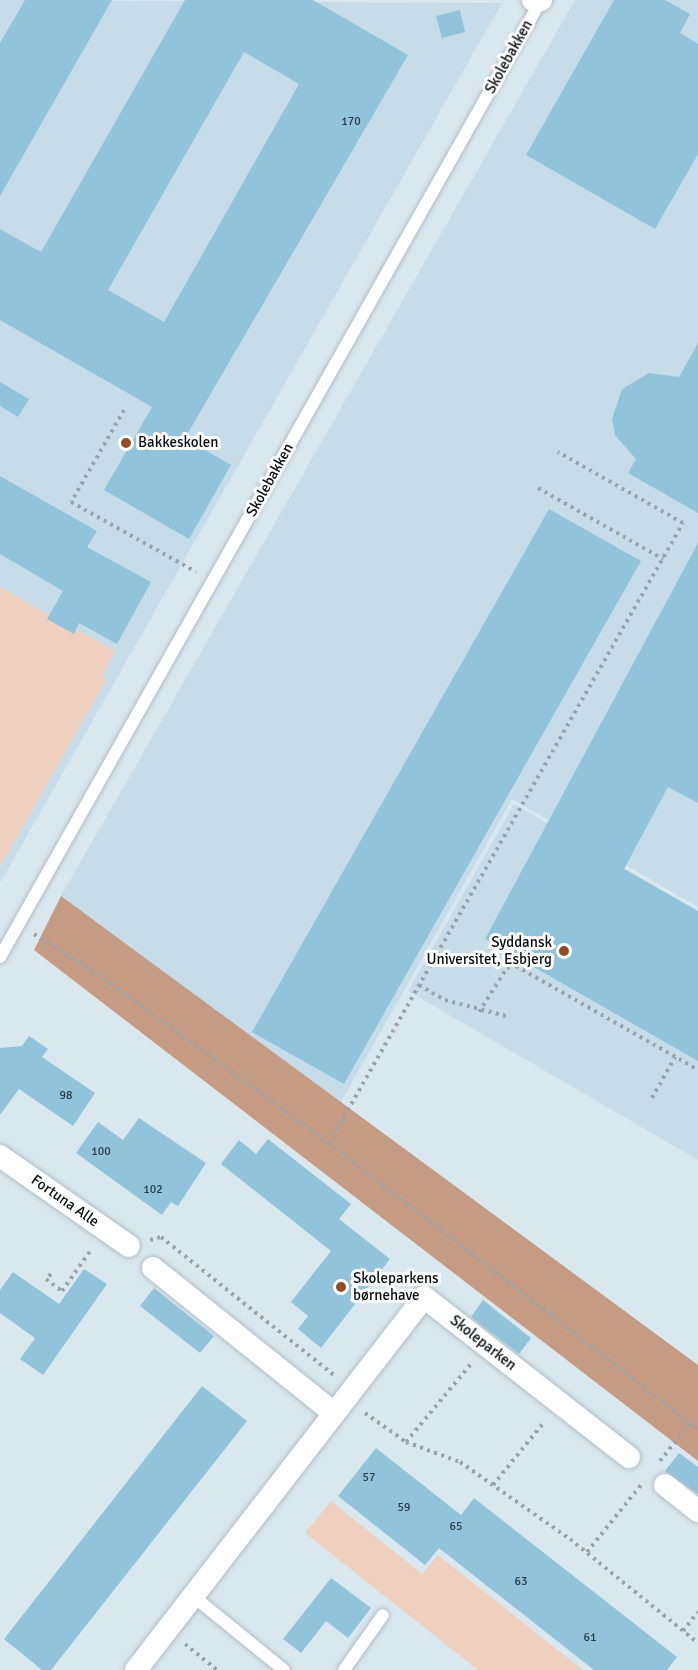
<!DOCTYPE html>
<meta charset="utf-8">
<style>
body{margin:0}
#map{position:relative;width:698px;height:1670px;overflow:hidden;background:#d9e8ef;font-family:Signika,sans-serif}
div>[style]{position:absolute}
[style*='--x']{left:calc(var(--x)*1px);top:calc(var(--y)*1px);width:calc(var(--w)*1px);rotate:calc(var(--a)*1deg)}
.built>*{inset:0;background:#c6dde9}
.green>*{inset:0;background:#efd0bf}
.forest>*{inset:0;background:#c69b83}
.building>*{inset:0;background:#91c3da}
.path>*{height:4px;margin-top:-2px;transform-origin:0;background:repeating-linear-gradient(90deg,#99a4aa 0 3px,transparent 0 7.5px)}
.roads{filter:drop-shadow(0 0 2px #b0bfc6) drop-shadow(0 0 2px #b0bfc6)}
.lane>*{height:12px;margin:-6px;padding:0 6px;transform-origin:6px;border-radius:6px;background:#fff}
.street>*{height:22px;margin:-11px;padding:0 11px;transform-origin:11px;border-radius:11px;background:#fff}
.dots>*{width:16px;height:16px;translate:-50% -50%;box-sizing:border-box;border:3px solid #fff;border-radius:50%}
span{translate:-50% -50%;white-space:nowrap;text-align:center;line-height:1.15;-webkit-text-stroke:6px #fff;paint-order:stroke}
.number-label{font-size:12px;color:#2a3a42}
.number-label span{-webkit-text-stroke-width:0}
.street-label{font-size:15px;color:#080c0f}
.poi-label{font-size:15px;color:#080c0f}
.left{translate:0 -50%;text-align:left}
.right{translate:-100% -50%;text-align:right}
</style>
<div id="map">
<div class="built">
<div style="clip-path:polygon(0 0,502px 3px,0 883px)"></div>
<div style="clip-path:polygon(575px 0,698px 0,698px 907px,512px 799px,341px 1102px,61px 896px)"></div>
<div style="clip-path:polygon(514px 804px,698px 911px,698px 1160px,408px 991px)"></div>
</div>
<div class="green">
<div style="clip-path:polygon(0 587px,115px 651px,102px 676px,106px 680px,0 867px)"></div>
<div style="clip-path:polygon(331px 1501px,422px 1574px,438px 1555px,583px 1670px,478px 1670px,305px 1533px)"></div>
</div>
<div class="forest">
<div style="clip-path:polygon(61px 896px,698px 1365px,698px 1461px,34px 950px)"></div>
</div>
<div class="building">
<div style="clip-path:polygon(25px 0,112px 0,0 196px,0 43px)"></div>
<div style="clip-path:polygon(evenodd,185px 0,313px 0,408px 55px,185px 438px,231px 465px,189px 539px,104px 490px,152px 407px,0 320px,0 229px,41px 252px,185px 0,244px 52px,299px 84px,164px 322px,108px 290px,244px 52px)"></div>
<div style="clip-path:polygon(614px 0,665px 0,690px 14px,680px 33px,698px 44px,698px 154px,655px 229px,526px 155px)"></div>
<div style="clip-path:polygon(460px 10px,465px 32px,442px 38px,436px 16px)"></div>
<div style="clip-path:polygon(698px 343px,698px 513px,628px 473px,636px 459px,615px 435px,612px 419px,622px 389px,649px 373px,679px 377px)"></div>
<div style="clip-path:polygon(0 382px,29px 399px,18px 417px,0 406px)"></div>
<div style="clip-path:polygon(0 476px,97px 531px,87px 547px,151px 582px,117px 644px,79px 623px,74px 634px,47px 619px,63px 591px,0 554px)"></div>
<div style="clip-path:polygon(549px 509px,641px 561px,344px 1084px,252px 1032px)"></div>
<div style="clip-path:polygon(698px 543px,698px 803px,668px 787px,624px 869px,698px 911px,698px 1061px,485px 939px)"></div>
<div style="clip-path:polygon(29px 1036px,48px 1049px,42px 1057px,95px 1093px,73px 1126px,19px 1089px,0 1115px,0 1048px,22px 1046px)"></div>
<div style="clip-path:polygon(139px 1118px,206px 1163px,178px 1206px,171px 1202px,162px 1215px,76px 1153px,98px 1122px,123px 1140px)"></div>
<div style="clip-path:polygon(268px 1139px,351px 1204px,339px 1219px,390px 1259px,321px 1348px,298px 1329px,308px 1316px,291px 1302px,331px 1251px,221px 1164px,239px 1140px,256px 1154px)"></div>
<div style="clip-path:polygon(84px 1269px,107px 1284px,43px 1375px,20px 1359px,35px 1338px,0 1313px,0 1290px,13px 1272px,59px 1304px)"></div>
<div style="clip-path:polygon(154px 1288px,214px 1336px,200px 1353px,140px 1306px)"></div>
<div style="clip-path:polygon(483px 1300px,531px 1338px,519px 1354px,471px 1317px)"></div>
<div style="clip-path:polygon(202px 1386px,247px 1421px,51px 1670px,42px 1670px,4px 1639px)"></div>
<div style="clip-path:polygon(376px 1448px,461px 1515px,474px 1498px,677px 1657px,667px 1670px,594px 1670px,439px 1548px,425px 1565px,338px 1496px)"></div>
<div style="clip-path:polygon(679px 1453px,698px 1467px,698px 1494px,665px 1471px)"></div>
<div style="clip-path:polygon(331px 1578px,371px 1608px,348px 1638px,326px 1621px,301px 1653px,283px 1639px)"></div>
</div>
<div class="path">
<div style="--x:124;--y:410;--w:106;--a:119.9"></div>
<div style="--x:71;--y:502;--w:143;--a:29.2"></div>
<div style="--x:538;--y:488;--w:144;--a:29.6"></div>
<div style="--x:34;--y:934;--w:75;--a:32"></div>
<div style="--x:98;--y:974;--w:286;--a:36.2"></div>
<div style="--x:329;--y:1143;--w:467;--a:37.8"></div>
<div style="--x:419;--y:985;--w:30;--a:30"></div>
<div style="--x:445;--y:1000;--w:63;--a:14.7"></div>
<div style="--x:479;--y:1012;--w:52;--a:-57.5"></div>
<div style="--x:507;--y:968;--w:9;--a:-13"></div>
<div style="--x:516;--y:966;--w:210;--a:29.7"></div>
<div style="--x:652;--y:1098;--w:47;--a:-60.7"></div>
<div style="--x:329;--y:1143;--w:714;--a:-60.28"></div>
<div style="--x:683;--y:523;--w:144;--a:-150.4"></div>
<div style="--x:150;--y:1240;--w:11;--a:-15"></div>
<div style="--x:161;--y:1237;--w:221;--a:38.6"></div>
<div style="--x:51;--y:1274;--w:7;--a:135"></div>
<div style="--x:46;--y:1279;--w:20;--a:37"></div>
<div style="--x:62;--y:1291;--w:50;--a:-54.7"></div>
<div style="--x:365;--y:1413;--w:50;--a:35.3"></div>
<div style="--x:406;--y:1442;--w:58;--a:20.3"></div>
<div style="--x:460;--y:1462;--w:134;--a:35"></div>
<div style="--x:570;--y:1539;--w:165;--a:39.1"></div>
<div style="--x:406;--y:1442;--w:102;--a:-50.2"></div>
<div style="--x:660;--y:1461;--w:48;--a:-51.7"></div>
<div style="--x:493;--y:1485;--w:82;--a:-50.9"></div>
<div style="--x:587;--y:1552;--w:86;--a:-51.1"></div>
<div style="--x:683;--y:1631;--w:24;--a:-52"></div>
<div style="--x:185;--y:1644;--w:41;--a:39.1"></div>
</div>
<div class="roads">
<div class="lane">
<div style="--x:0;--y:957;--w:1095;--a:-60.51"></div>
<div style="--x:193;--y:1596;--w:117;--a:39.1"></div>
<div style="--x:344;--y:1670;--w:67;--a:-54.7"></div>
</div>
<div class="street">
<div style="--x:533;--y:0;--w:8;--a:0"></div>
<div style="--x:0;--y:1156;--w:157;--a:34.9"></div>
<div style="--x:153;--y:1268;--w:232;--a:38.7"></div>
<div style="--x:665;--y:1485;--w:42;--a:38.2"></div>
<div style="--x:136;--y:1670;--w:471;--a:-52.3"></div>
<div style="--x:424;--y:1297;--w:260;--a:38"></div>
</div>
</div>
<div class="dots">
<div style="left:126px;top:443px;background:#924e22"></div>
<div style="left:564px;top:951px;background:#924e22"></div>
<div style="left:341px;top:1287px;background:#924e22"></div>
</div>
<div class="number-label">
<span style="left:351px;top:122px">170</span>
<span style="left:66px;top:1096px">98</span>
<span style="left:101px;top:1152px">100</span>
<span style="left:153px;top:1190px">102</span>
<span style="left:369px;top:1478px">57</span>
<span style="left:404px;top:1508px">59</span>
<span style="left:456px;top:1527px">65</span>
<span style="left:521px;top:1582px">63</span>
<span style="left:590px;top:1638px">61</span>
</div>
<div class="street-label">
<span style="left:509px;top:57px;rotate:-61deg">Skolebakken</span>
<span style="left:270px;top:480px;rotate:-61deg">Skolebakken</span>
<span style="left:65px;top:1201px;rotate:35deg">Fortuna Alle</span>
<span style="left:483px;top:1343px;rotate:38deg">Skoleparken</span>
</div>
<div class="poi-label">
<span class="left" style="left:138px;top:443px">Bakkeskolen</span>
<span class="right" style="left:552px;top:951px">Syddansk<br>Universitet, Esbjerg</span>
<span class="left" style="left:353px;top:1287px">Skoleparkens<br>børnehave</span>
</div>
</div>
